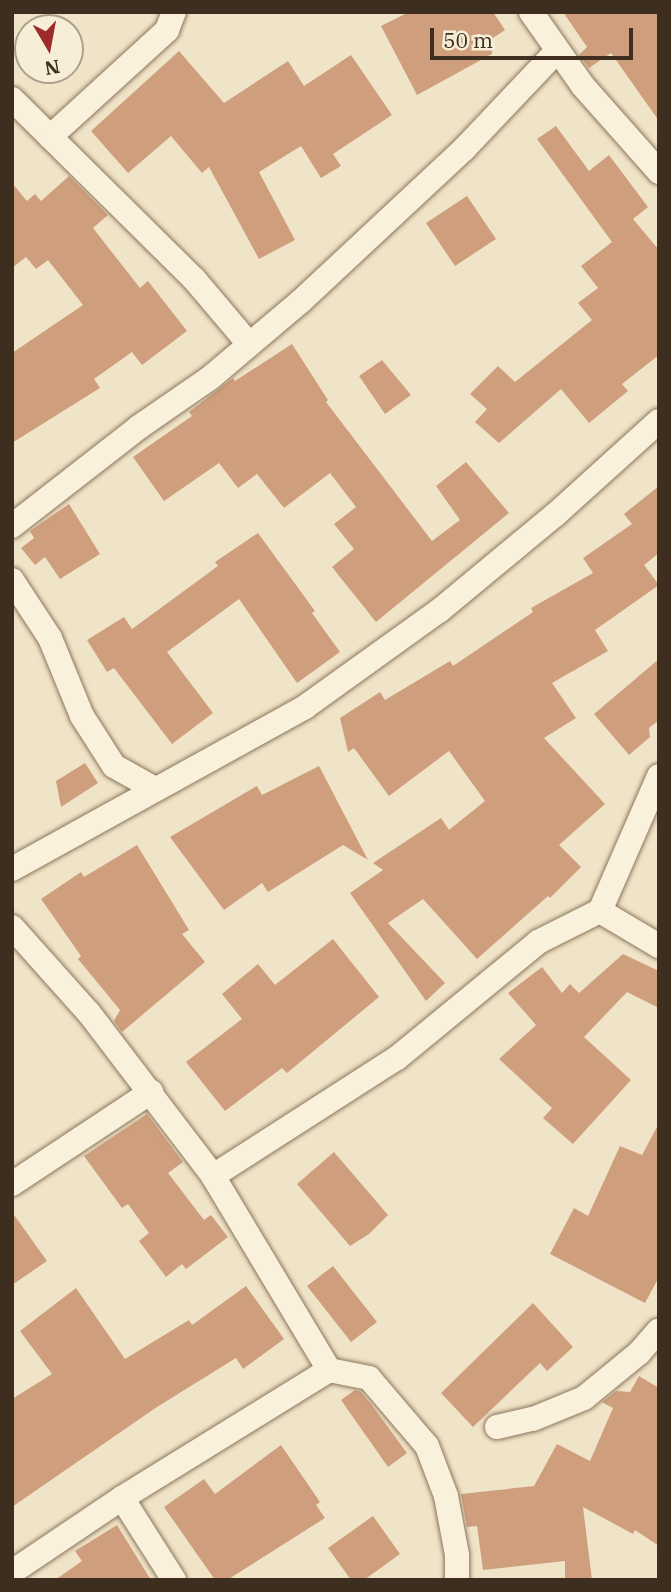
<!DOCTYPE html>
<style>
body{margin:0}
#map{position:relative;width:671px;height:1592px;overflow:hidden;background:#f0e4c8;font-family:"IBM Plex Serif",serif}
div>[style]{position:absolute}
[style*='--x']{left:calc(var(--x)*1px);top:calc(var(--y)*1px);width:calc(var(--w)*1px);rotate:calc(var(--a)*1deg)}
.building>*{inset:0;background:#cf9f7d}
.roads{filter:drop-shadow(0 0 2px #8d765c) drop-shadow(0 0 2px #8d765c)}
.street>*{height:24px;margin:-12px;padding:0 12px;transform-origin:12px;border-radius:12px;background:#faf1dc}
span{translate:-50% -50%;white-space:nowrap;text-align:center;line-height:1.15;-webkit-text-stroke:7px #f7eed8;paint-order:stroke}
.frame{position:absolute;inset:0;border:14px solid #3d2e20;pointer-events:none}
.north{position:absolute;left:14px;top:14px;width:70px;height:70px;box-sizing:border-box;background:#f7eed8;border:2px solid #ada18e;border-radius:50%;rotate:170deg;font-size:19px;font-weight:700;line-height:28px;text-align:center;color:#3d2e20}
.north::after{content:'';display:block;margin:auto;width:24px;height:32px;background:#9e2a2b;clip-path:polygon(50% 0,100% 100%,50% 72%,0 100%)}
.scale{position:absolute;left:430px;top:28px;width:203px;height:32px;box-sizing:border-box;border:4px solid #3d2e20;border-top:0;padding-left:9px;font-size:21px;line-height:24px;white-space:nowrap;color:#3d2e20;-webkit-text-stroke:5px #f7eed8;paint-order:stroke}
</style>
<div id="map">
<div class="building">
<div style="clip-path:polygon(409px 12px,493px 12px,505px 30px,493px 38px,492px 54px,417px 95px,381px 26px)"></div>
<div style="clip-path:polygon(563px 12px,659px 12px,659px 121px,611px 53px,589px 68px,579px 55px,587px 47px)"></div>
<div style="clip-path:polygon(179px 51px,224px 103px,288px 61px,304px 86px,351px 55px,392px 115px,333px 154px,341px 166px,321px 178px,301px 146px,259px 172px,295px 240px,259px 259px,209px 167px,202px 173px,171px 136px,128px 173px,91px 131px)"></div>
<div style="clip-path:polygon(556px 126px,589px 171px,609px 155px,648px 207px,633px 219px,659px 250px,659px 355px,622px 384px,628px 391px,589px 423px,561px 389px,499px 443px,475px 422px,487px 409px,470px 394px,498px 366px,515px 382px,592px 320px,578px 303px,598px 288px,581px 266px,612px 242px,537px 139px)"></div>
<div style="clip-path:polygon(69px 176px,108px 215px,93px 228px,140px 288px,148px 281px,187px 331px,142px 365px,132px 352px,94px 379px,100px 388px,12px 443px,12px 353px,83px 305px,48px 260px,36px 269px,26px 257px,12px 268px,12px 183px,27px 201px,35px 194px,41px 201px)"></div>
<div style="clip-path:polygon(467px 196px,496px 239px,455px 266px,426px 223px)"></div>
<div style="clip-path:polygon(292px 344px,328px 400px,326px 402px,432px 541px,460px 520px,436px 486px,466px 462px,509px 513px,376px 622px,332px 567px,354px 549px,334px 524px,356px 507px,330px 473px,284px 508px,257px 474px,238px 488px,219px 463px,164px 501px,133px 457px,192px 416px,189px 412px,233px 378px,235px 381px)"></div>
<div style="clip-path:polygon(382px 360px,411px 395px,385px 414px,359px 376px)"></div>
<div style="clip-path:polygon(659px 486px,659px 553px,644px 565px,659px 585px,595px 630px,608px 651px,552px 683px,576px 718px,544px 738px,605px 804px,559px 845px,581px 867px,550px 898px,548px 896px,477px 959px,423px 899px,388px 923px,445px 983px,426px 1001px,350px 893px,383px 870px,373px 863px,441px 818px,449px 830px,485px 801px,449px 751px,389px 796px,354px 748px,348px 752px,340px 718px,380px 692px,385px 700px,450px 661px,453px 666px,533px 612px,531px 608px,593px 573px,583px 558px,632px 524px,624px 514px)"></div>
<div style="clip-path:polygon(69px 504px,100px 554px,60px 579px,45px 557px,35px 565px,21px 548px,34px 538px,30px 531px)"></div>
<div style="clip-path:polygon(258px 533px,315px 611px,312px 613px,340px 652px,297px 683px,239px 599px,167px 652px,213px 713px,172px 744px,114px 668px,107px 672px,87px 640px,124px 617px,132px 629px,218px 566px,215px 562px)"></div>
<div style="clip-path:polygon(659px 659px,659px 720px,649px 728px,650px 737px,629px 755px,594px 714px)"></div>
<div style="clip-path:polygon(85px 763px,98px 783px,61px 807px,56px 781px)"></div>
<div style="clip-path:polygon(319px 766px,368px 860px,343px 845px,268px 892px,262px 883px,224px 910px,170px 837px,257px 786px,262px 795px)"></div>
<div style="clip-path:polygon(137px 845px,189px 930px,182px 934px,205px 962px,122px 1032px,114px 1021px,120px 1010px,78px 959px,81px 956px,41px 899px,81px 872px,84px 877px)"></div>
<div style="clip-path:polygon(333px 939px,379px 997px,287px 1073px,282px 1068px,225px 1111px,186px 1062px,242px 1019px,222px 994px,258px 964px,275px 985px)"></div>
<div style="clip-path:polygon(623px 954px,659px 971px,659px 1008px,627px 992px,584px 1037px,631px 1080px,573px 1144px,543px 1118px,552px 1108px,499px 1059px,536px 1025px,508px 993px,542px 967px,562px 993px,570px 984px,579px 993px)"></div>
<div style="clip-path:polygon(147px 1114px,183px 1162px,168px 1173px,204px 1220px,211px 1215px,228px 1237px,186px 1269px,182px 1264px,166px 1277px,139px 1241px,149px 1233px,128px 1204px,122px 1208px,84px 1156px)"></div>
<div style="clip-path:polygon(659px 1123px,659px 1277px,645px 1303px,550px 1254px,574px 1208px,588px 1216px,620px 1146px,642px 1155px)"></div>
<div style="clip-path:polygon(334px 1152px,388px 1215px,369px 1234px,350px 1246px,297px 1184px)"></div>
<div style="clip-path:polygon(12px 1212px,47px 1261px,12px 1285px)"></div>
<div style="clip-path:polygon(333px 1266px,377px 1322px,351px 1342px,307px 1286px)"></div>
<div style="clip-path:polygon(246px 1286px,284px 1339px,243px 1369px,236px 1358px,157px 1407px,12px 1507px,12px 1399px,52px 1374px,20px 1331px,76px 1288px,125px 1359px,189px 1320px,192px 1325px)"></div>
<div style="clip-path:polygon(533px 1303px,573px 1347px,547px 1371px,540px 1363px,473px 1427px,441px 1393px)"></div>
<div style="clip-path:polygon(639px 1376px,659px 1388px,659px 1546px,635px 1530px,633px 1534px,583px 1507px,592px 1580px,565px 1580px,565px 1561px,483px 1570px,477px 1526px,467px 1527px,461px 1494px,534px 1486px,557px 1444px,590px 1461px,613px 1408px,602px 1402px,616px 1391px,630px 1392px)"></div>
<div style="clip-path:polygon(355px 1390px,361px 1392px,371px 1404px,407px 1453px,388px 1467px,341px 1400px)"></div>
<div style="clip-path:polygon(281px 1445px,320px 1502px,316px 1505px,325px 1518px,227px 1580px,215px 1580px,164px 1507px,204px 1479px,215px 1494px)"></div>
<div style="clip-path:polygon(373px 1516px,400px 1554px,364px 1580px,351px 1580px,328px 1548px)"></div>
<div style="clip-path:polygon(117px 1525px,151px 1580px,55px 1580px,82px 1561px,75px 1551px)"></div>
</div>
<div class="roads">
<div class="street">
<div style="--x:531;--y:12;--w:90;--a:54.9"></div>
<div style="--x:583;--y:86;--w:115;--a:48.5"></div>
<div style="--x:12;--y:99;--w:256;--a:44.7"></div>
<div style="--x:194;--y:279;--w:85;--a:49.8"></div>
<div style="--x:50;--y:137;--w:159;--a:-42.4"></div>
<div style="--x:167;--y:30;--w:19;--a:-69"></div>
<div style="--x:12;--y:526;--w:161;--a:-37.9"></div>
<div style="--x:139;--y:427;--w:86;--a:-34.6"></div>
<div style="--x:210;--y:378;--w:119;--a:-40.2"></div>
<div style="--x:301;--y:301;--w:223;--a:-43"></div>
<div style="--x:464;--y:149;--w:134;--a:-46.5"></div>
<div style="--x:12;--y:580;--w:69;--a:56.8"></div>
<div style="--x:50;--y:638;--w:84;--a:67.7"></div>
<div style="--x:82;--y:716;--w:59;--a:57.4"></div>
<div style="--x:114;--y:766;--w:47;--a:29.3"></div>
<div style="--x:12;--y:869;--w:335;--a:-28.9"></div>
<div style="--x:305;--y:707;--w:166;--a:-35.7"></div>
<div style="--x:440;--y:610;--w:151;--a:-39.6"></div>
<div style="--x:556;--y:514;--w:139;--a:-42.1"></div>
<div style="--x:600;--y:911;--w:69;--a:30.7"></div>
<div style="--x:12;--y:927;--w:115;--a:48.2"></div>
<div style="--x:89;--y:1013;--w:205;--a:52.7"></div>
<div style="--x:213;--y:1176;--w:226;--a:59.1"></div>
<div style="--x:213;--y:1176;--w:219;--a:-32.7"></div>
<div style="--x:397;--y:1058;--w:183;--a:-39.4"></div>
<div style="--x:538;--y:942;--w:69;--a:-26.6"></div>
<div style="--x:600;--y:911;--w:147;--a:-66.4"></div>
<div style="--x:12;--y:1184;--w:167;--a:-33.5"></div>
<div style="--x:497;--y:1427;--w:37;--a:-13"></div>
<div style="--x:533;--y:1419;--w:55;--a:-22.4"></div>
<div style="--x:584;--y:1398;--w:71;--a:-39.3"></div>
<div style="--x:639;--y:1353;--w:30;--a:-49"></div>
<div style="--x:122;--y:1498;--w:97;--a:57.6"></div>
<div style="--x:12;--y:1572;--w:133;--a:-33.9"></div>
<div style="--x:122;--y:1498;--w:243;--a:-31.7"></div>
<div style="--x:329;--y:1370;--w:41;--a:11.3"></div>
<div style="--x:369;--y:1378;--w:89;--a:49.5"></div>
<div style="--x:427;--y:1446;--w:53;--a:69.2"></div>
<div style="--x:446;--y:1496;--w:60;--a:79.4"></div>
<div style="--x:457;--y:1555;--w:25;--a:90"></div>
</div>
</div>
<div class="frame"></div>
<div class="north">N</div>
<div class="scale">50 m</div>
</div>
